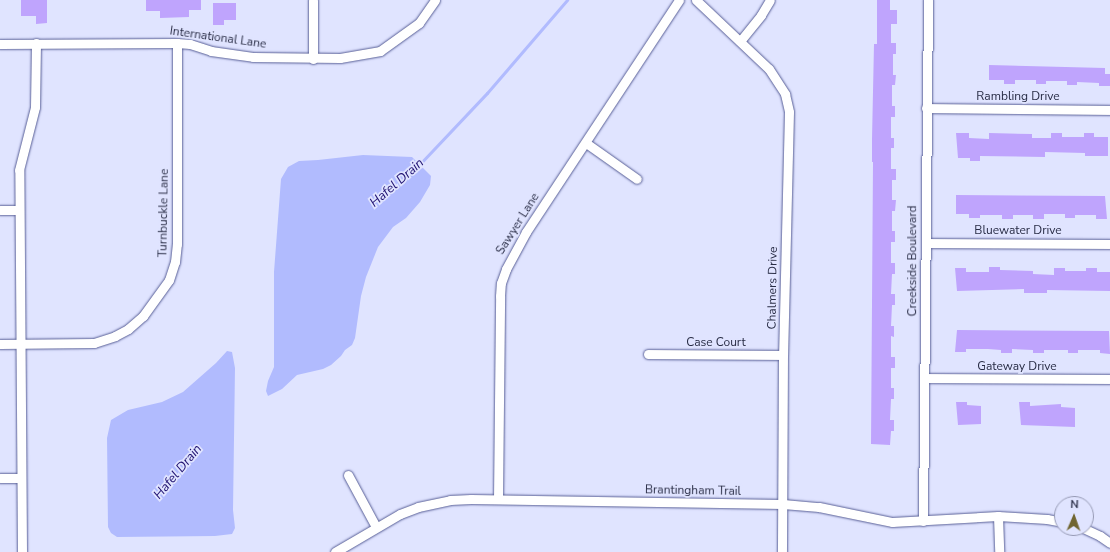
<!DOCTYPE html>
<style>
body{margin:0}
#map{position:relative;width:1110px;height:552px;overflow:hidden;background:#e0e4ff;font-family:"Nunito Sans",sans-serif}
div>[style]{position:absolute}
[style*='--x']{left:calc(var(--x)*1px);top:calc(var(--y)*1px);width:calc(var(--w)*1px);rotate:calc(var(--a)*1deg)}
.water>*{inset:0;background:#b1bbfe}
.stream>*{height:3px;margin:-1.5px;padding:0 1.5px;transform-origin:1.5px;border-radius:1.5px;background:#b1bbfe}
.building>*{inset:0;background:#bfa4fd}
.roads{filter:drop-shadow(0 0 1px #585f97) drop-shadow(0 0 1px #585f97)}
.minor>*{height:9px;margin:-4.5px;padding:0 4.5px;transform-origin:4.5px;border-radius:4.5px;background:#fff}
span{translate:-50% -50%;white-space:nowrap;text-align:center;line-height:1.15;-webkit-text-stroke:3.5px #e0e4ff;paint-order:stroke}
.street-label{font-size:12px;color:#282c45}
.water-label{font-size:13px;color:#1f1171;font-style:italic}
.north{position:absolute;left:1054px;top:496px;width:40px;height:40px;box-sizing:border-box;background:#e0e4ff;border:1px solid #969ab5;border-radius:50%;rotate:2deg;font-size:11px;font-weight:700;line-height:16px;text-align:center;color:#282c45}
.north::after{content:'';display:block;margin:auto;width:14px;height:18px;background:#706531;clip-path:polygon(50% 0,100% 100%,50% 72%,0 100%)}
</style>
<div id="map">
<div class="water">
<div style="clip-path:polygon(363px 155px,412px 157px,431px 176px,430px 185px,420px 202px,406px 218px,393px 227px,378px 247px,366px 277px,361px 296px,355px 338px,352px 345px,345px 350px,341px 356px,331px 365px,323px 369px,297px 375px,282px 389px,268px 396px,266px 391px,268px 381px,274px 367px,274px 272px,281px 179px,288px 167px,299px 161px,318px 160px)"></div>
<div style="clip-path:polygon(227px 351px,232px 352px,235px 368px,233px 510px,235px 528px,232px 534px,215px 536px,117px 537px,111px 533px,108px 527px,107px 438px,111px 420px,128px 410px,162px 402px,183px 392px,216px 363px)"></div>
</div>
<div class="stream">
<div style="--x:417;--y:167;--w:102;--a:-46.6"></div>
<div style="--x:487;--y:93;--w:123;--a:-49.3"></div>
</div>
<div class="building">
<div style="clip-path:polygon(21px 0,47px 0,47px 23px,36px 24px,36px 16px,21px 16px)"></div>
<div style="clip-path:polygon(146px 0,201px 0,201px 10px,189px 10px,189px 17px,160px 18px,160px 11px,146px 11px)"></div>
<div style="clip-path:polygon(877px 0,890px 0,890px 10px,897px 10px,897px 24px,891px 24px,891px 43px,896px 43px,896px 54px,893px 54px,893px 75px,896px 75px,895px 85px,892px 85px,892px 106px,895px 106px,895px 117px,891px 117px,891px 138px,894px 138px,894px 148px,891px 148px,891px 169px,896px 169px,896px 180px,892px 180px,892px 200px,896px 200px,895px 211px,892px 211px,892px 231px,895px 231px,895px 242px,891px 242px,891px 263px,895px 263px,895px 274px,892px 274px,891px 294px,895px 294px,895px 305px,892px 305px,891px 326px,894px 326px,894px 337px,891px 336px,891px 357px,895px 357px,895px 368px,891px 368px,891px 388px,894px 388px,894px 399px,891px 399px,890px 420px,894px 420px,894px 431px,891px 431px,890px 445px,871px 444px,873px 162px,872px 162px,872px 139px,874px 44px,877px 44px)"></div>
<div style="clip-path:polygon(213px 3px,236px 3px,236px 20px,224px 20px,224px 25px,213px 25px)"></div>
<div style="clip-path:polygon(989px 65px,1105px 68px,1105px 74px,1110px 74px,1110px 86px,1099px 86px,1099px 83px,1077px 82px,1077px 85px,1067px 85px,1067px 81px,1046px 81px,1046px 84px,1036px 84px,1036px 80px,1015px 80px,1015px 84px,1004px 84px,1004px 80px,989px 80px)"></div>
<div style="clip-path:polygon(956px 133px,969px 133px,969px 138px,989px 139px,989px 133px,1032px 134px,1032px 138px,1051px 138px,1051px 133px,1062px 133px,1062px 137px,1084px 137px,1084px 133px,1094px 133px,1094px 137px,1108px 137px,1108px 156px,1085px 156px,1085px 153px,1045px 152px,1045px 157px,980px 156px,980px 161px,970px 161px,970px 158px,958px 158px)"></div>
<div style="clip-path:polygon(956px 195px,1105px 196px,1107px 219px,1096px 219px,1096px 215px,1075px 215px,1075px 218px,1065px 218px,1065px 214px,1044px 214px,1044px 219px,1033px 219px,1033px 215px,1013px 215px,1013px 219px,1002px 219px,1002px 215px,980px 215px,980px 218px,969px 218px,969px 214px,956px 214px)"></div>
<div style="clip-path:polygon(989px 267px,1000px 267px,1000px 270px,1033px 271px,1033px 274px,1054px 275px,1054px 268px,1065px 268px,1065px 271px,1086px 271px,1086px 268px,1097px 268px,1097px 272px,1110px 272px,1110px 291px,1047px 290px,1047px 293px,1024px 293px,1024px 289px,957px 291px,955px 268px,966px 268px,966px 272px,989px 272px)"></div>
<div style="clip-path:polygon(957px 330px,1109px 331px,1110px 354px,1100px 353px,1100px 350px,1078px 350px,1078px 353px,1068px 353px,1068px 350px,1044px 350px,1044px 353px,1033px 353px,1033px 350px,1012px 349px,1012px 353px,1001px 353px,1001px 350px,988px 349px,966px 349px,966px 352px,955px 352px)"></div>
<div style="clip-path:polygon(956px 402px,967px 402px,967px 405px,981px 406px,981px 424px,958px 425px)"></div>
<div style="clip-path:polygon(1019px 402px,1030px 402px,1030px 406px,1061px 404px,1061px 407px,1075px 408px,1075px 427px,1021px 425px)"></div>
</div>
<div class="roads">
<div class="minor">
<div style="--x:696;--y:0;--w:100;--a:43.4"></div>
<div style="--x:769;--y:69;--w:30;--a:57"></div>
<div style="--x:785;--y:94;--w:18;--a:77"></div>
<div style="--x:789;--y:112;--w:243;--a:91.4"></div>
<div style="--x:783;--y:355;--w:197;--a:90.3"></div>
<div style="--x:741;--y:40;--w:32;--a:-51"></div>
<div style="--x:761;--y:15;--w:17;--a:-59"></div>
<div style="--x:0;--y:44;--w:177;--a:-0.3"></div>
<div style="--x:177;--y:43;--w:13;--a:4"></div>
<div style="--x:190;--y:44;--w:22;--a:18"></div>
<div style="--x:211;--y:51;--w:42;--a:8.1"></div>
<div style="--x:253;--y:57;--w:87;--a:0.7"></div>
<div style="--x:340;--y:58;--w:41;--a:-9.9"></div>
<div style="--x:380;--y:51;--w:48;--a:-35.7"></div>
<div style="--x:419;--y:23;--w:28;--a:-55"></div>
<div style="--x:313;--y:59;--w:59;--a:-90"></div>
<div style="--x:926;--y:108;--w:184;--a:0.6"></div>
<div style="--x:586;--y:143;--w:62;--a:35.2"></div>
<div style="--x:0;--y:210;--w:19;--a:0"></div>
<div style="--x:926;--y:243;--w:184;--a:0.3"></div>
<div style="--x:0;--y:344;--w:94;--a:-0.6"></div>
<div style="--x:94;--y:343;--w:22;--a:-18"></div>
<div style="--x:115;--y:336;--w:15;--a:-28"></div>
<div style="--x:128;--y:329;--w:20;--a:-41"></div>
<div style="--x:143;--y:316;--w:44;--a:-54.2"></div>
<div style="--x:169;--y:280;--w:19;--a:-72"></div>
<div style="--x:175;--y:262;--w:18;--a:-84"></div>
<div style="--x:177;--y:244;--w:201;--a:-90"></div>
<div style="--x:648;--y:354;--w:135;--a:0.4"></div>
<div style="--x:924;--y:378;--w:186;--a:0.3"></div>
<div style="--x:348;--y:475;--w:59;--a:61.7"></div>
<div style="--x:0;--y:478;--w:21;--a:0"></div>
<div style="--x:498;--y:499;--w:203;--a:-89.4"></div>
<div style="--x:500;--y:296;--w:13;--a:-86"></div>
<div style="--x:501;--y:283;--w:15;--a:-70"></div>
<div style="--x:506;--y:269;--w:42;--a:-61.6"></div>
<div style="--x:526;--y:232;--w:278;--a:-56.6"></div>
<div style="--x:998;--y:516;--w:36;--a:88"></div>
<div style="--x:923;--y:521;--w:521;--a:-89.45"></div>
<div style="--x:1083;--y:528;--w:19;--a:25"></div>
<div style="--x:1100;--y:536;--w:12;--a:35"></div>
<div style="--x:22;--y:552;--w:382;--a:-90.4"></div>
<div style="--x:19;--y:170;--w:65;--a:-75.7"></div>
<div style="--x:35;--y:107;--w:64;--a:-89.1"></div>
<div style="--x:335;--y:552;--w:75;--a:-30.3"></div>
<div style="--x:400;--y:514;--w:19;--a:-21"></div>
<div style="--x:418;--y:507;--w:33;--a:-12"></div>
<div style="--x:450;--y:500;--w:21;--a:-3"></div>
<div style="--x:471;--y:499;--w:312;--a:0.9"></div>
<div style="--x:783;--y:504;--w:36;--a:5"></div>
<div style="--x:819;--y:507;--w:75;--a:11.6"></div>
<div style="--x:892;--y:522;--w:106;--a:-3.2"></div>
<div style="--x:998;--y:516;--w:49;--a:3.5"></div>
<div style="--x:1047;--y:519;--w:15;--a:11"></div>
</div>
</div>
<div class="street-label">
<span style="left:218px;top:38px;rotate:8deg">International Lane</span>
<span style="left:1018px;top:97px">Rambling Drive</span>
<span style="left:164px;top:213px;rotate:-89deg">Turnbuckle Lane</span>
<span style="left:518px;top:224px;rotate:-58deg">Sawyer Lane</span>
<span style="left:1018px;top:231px">Bluewater Drive</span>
<span style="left:913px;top:261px;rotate:-90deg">Creekside Boulevard</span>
<span style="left:773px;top:288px;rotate:-89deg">Chalmers Drive</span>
<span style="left:716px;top:343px">Case Court</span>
<span style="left:1017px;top:367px">Gateway Drive</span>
<span style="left:693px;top:491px;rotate:1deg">Brantingham Trail</span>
</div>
<div class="water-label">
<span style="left:397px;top:183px;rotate:-41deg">Hafel Drain</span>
<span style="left:178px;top:472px;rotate:-50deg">Hafel Drain</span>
</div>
<div class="north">N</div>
</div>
